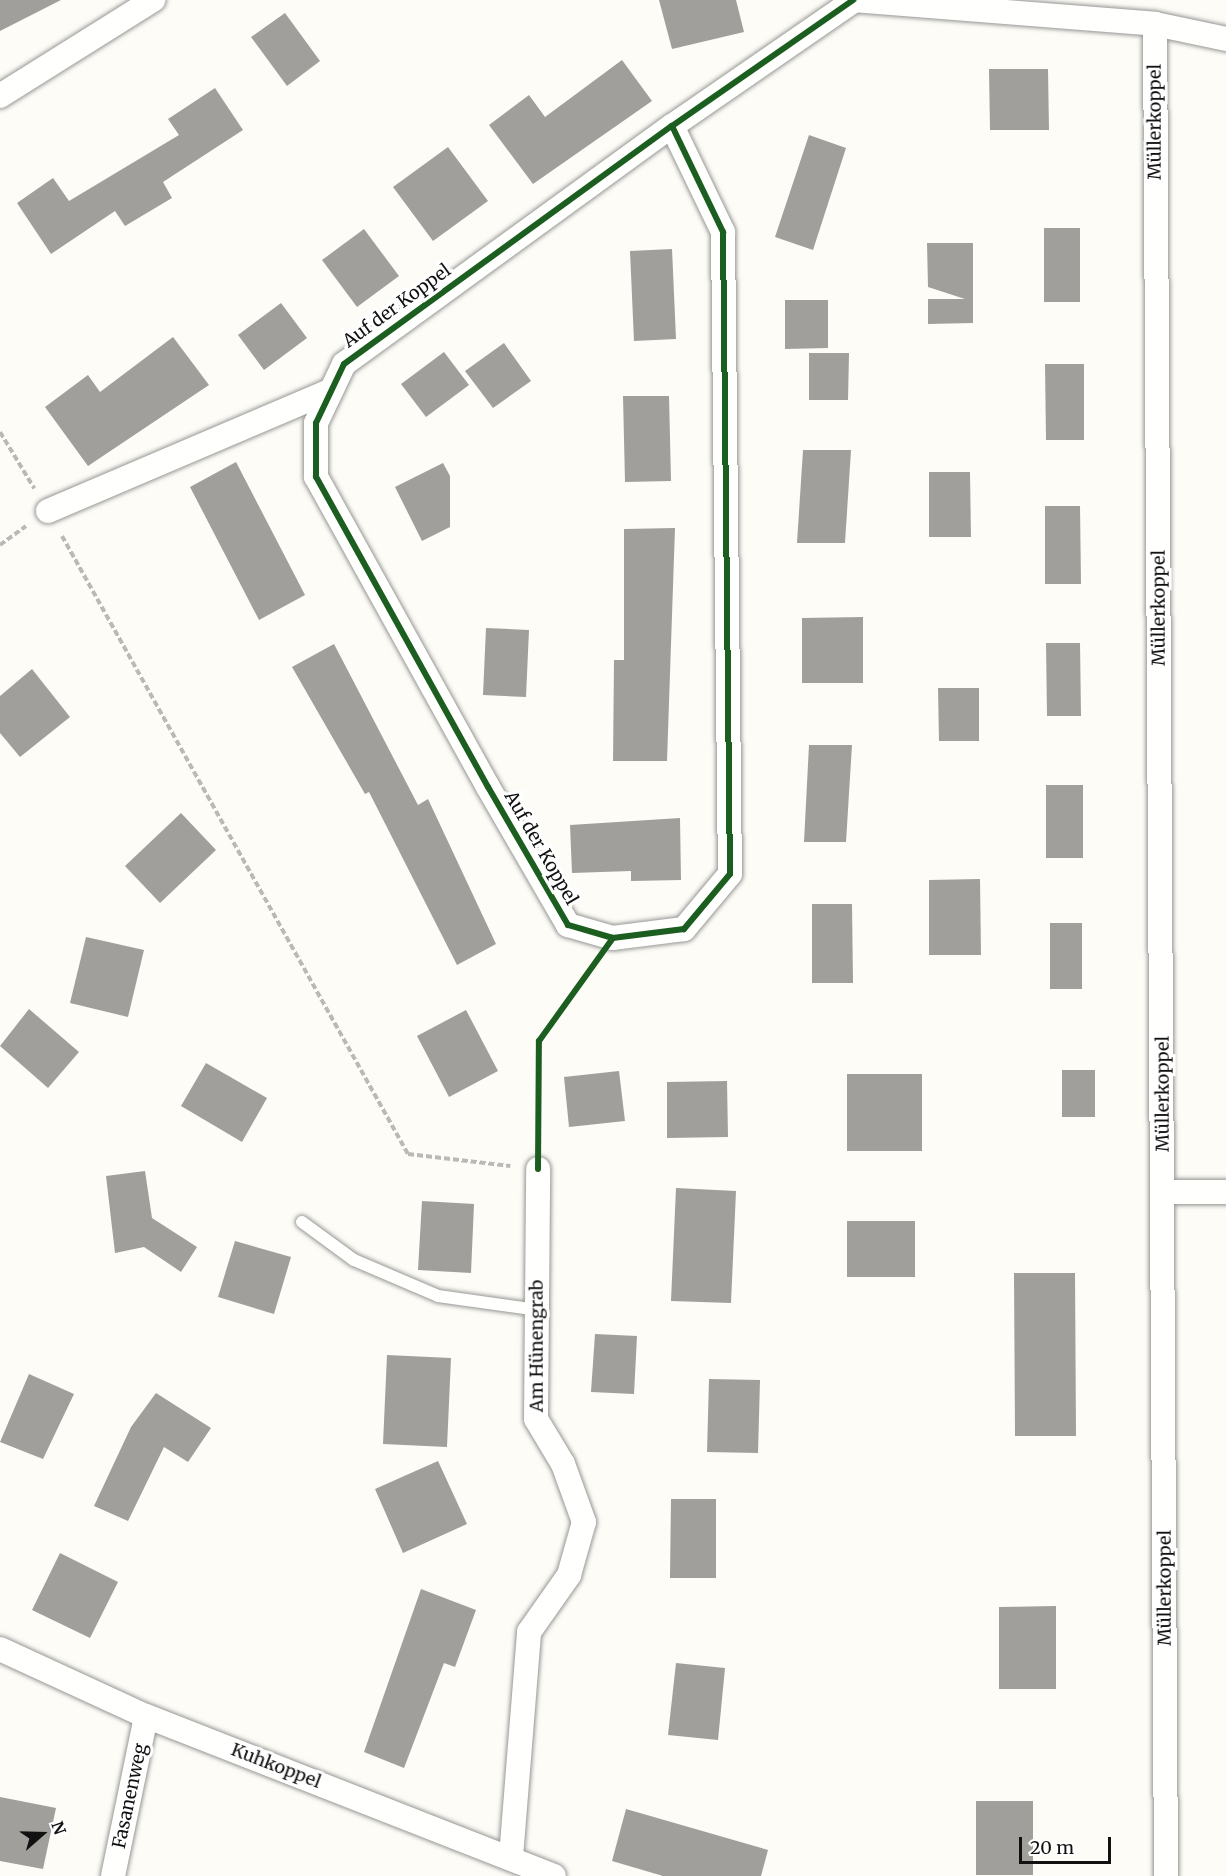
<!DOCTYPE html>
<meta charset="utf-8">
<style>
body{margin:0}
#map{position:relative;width:1226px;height:1876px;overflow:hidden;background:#fdfcf7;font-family:Merriweather,serif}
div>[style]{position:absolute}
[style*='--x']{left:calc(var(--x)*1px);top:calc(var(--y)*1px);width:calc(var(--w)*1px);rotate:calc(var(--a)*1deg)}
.building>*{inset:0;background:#a19f9c}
.path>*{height:4px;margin-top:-2px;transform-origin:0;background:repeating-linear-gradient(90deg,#b9b9b8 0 6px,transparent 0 9px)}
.roads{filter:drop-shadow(0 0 2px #979795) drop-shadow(0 0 2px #979795)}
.lane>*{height:12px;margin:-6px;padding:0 6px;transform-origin:6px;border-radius:6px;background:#fffffe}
.street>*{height:24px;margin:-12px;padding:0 12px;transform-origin:12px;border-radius:12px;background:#fffffe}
.cycleway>*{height:6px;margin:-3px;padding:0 3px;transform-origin:3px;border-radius:3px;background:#1b5e20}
span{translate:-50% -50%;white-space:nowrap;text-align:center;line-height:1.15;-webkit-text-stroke:6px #fff;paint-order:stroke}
.street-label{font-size:18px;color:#111}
.north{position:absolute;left:12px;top:1804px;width:60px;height:60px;-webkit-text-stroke:4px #fff;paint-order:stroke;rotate:70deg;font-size:16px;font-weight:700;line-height:24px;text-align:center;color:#111}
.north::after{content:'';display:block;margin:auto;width:21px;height:27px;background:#111;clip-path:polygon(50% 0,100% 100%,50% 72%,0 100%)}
.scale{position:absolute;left:1019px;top:1837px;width:92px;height:27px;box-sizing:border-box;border:3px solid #111;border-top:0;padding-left:8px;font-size:18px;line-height:21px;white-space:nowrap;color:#111;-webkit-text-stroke:4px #fff;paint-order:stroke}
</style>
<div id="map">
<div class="building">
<div style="clip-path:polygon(0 0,61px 0,0 31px)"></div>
<div style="clip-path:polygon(659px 0,736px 0,744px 32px,672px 49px)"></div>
<div style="clip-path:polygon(285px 13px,320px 61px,287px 86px,251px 37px)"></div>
<div style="clip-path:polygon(622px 60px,652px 101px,533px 184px,489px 125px,529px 95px,545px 117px)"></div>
<div style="clip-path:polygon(989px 69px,1048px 69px,1049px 130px,990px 130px)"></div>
<div style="clip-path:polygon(215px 88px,243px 130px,163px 182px,172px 198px,125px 226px,115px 211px,51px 254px,17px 203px,53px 178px,69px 201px,179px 135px,168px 119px)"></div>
<div style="clip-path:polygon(809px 135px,846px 148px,813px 250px,775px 237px)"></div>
<div style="clip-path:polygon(448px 147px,488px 201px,433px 241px,393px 187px)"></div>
<div style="clip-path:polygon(1044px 228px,1080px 228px,1080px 302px,1044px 302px)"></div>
<div style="clip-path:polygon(364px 229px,399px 276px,357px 307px,322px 260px)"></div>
<div style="clip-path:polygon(927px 243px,973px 243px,973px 323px,928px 324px,928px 299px,965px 299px,928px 287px)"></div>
<div style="clip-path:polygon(672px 249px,676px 339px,634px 341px,630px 251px)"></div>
<div style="clip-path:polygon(785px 300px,828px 300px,828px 348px,785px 349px)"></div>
<div style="clip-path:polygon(281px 303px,307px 338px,264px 370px,238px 335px)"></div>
<div style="clip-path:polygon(173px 337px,209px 385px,88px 466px,45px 407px,88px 375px,100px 392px)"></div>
<div style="clip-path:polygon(504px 343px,531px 381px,493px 408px,465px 371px)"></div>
<div style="clip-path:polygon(444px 352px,469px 385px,426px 417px,401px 384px)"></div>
<div style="clip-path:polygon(809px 353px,849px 353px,848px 400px,809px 400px)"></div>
<div style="clip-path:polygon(1045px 364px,1084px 364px,1084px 440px,1046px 440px)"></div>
<div style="clip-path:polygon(623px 396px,669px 396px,671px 481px,625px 482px)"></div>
<div style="clip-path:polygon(803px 450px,851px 450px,845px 543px,797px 543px)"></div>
<div style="clip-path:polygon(236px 462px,305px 595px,259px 620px,190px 487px)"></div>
<div style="clip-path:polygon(443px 463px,450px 476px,450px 527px,422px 541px,395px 487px)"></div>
<div style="clip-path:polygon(929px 472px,970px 472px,971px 537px,929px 537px)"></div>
<div style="clip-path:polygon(1045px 506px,1080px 506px,1081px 584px,1045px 584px)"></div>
<div style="clip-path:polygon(675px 528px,667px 761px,613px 761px,614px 660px,624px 660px,624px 529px)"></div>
<div style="clip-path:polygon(863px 617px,863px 683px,802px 683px,802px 618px)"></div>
<div style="clip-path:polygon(486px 628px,529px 630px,526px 697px,483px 695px)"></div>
<div style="clip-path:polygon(1046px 643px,1080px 643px,1081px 716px,1047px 716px)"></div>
<div style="clip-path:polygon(334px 644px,418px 805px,428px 799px,496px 944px,457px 965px,369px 792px,365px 794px,292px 667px)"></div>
<div style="clip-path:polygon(32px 669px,70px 717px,20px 757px,0 733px,0 696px)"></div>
<div style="clip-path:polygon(938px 688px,979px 688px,979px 741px,939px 741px)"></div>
<div style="clip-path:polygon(809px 745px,852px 745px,846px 842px,804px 842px)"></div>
<div style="clip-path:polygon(1046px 785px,1083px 785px,1083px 858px,1046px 858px)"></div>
<div style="clip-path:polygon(181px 813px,216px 850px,160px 903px,125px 866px)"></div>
<div style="clip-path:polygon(680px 818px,681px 880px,631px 881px,631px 871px,572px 873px,570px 825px)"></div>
<div style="clip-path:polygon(980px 879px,981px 955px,929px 955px,929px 880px)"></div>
<div style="clip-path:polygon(812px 904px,852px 904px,853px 983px,812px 983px)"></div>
<div style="clip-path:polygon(1050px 923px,1082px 923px,1082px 989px,1050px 989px)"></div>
<div style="clip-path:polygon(86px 937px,144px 950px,128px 1017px,70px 1003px)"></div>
<div style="clip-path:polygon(29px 1009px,79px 1052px,48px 1088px,0 1046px)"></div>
<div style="clip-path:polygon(466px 1010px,498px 1071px,449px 1097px,417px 1036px)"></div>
<div style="clip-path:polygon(206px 1063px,267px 1098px,242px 1142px,181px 1106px)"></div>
<div style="clip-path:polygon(1062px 1070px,1095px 1070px,1095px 1117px,1062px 1117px)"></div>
<div style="clip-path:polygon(619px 1071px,625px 1121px,569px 1127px,564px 1077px)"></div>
<div style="clip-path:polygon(847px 1074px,922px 1074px,922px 1151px,847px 1151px)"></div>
<div style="clip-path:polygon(727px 1081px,728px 1137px,667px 1138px,667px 1082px)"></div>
<div style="clip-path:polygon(145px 1171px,152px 1218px,197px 1247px,181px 1272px,144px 1247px,115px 1253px,106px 1176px)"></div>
<div style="clip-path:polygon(676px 1188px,736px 1191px,731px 1303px,671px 1301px)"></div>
<div style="clip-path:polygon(422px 1201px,474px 1204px,471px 1273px,418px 1270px)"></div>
<div style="clip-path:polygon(847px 1221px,915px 1221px,915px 1277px,847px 1277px)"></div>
<div style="clip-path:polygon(235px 1241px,291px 1257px,274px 1314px,218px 1297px)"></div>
<div style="clip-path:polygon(1014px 1273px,1075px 1273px,1076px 1436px,1015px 1436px)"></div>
<div style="clip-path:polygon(595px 1334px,637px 1336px,634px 1394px,591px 1392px)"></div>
<div style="clip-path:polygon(387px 1355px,451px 1358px,447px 1447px,383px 1444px)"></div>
<div style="clip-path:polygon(29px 1374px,74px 1394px,43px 1459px,0 1442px)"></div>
<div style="clip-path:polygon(709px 1379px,760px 1380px,758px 1453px,707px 1452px)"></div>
<div style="clip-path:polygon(156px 1393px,211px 1428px,188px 1462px,164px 1447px,128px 1521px,94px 1506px,131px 1427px)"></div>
<div style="clip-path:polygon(438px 1461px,467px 1524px,403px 1553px,375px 1489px)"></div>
<div style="clip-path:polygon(671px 1499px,716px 1499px,716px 1578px,670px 1578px)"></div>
<div style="clip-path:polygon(60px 1553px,118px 1582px,90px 1638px,32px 1610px)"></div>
<div style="clip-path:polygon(421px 1589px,476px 1610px,455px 1667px,444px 1663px,404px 1768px,364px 1752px)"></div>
<div style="clip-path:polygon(1056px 1606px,1056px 1689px,999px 1689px,999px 1607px)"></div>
<div style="clip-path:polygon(676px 1663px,725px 1668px,718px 1740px,668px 1735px)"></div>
<div style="clip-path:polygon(0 1797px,56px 1808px,43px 1869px,0 1861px)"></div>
<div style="clip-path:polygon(976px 1801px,1033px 1801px,1033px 1875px,976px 1875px)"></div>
<div style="clip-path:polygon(626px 1809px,768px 1850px,761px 1876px,663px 1876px,612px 1861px)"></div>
</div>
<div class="path">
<div style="--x:0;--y:432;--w:66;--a:58.7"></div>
<div style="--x:62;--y:536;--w:708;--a:60.76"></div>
<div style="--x:408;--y:1154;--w:103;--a:6.7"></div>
<div style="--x:0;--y:545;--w:32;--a:-36"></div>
</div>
<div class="roads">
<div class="lane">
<div style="--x:302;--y:1222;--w:64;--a:36.2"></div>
<div style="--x:354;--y:1260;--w:91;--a:23.2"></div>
<div style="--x:438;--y:1296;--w:100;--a:8"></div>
</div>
<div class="street">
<div style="--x:853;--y:0;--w:303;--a:4.5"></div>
<div style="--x:1155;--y:24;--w:73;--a:11.9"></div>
<div style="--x:1155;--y:24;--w:1852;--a:89.66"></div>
<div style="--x:0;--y:96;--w:181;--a:-32.1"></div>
<div style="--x:672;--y:126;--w:118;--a:64.3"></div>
<div style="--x:723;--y:232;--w:642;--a:89.38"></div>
<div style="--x:730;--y:874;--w:72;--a:129.9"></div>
<div style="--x:684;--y:929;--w:72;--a:172.8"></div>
<div style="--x:613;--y:938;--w:47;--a:-163.9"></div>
<div style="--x:568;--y:925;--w:160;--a:-120.1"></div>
<div style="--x:488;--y:787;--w:355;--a:-119"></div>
<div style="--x:316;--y:477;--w:54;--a:-90"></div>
<div style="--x:316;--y:423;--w:65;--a:-64.6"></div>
<div style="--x:344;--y:364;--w:405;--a:-36"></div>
<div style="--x:672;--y:126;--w:220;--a:-34.6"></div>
<div style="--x:48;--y:511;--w:308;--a:-23.1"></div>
<div style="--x:1164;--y:1192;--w:62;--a:0"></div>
<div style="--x:0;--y:1649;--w:161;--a:24.7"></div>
<div style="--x:146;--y:1716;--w:438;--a:21.4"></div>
<div style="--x:511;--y:1857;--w:226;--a:-85.4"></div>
<div style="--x:529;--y:1632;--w:70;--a:-54.9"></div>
<div style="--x:569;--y:1575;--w:55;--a:-74.2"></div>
<div style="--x:584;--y:1522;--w:62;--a:-109.9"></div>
<div style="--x:563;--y:1464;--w:52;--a:-121"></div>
<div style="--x:536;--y:1419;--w:250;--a:-89.5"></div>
<div style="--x:113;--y:1876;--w:163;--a:-78.3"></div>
</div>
</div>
<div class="cycleway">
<div style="--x:672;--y:126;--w:118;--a:64.3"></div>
<div style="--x:723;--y:232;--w:642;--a:89.38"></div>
<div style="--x:730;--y:874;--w:72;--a:129.9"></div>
<div style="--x:684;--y:929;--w:72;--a:172.8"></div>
<div style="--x:613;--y:938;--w:47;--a:-163.9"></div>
<div style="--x:568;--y:925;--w:160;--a:-120.1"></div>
<div style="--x:488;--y:787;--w:355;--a:-119"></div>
<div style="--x:316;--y:477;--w:54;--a:-90"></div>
<div style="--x:316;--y:423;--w:65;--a:-64.6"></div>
<div style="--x:344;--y:364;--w:405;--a:-36"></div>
<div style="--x:672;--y:126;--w:221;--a:-34.8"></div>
<div style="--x:538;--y:1169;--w:128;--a:-89.6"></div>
<div style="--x:539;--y:1041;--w:127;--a:-54.3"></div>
</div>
<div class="street-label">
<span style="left:1155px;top:122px;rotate:-90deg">Müllerkoppel</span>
<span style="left:397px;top:306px;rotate:-36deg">Auf der Koppel</span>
<span style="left:1159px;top:608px;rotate:-90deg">Müllerkoppel</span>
<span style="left:541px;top:848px;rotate:60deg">Auf der Koppel</span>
<span style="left:1163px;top:1094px;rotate:-90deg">Müllerkoppel</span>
<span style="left:537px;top:1346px;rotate:-90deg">Am Hünengrab</span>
<span style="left:1165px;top:1588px;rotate:-90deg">Müllerkoppel</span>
<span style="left:276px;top:1766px;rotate:21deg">Kuhkoppel</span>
<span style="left:130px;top:1796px;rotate:-78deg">Fasanenweg</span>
</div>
<div class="north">N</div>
<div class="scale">20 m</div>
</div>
